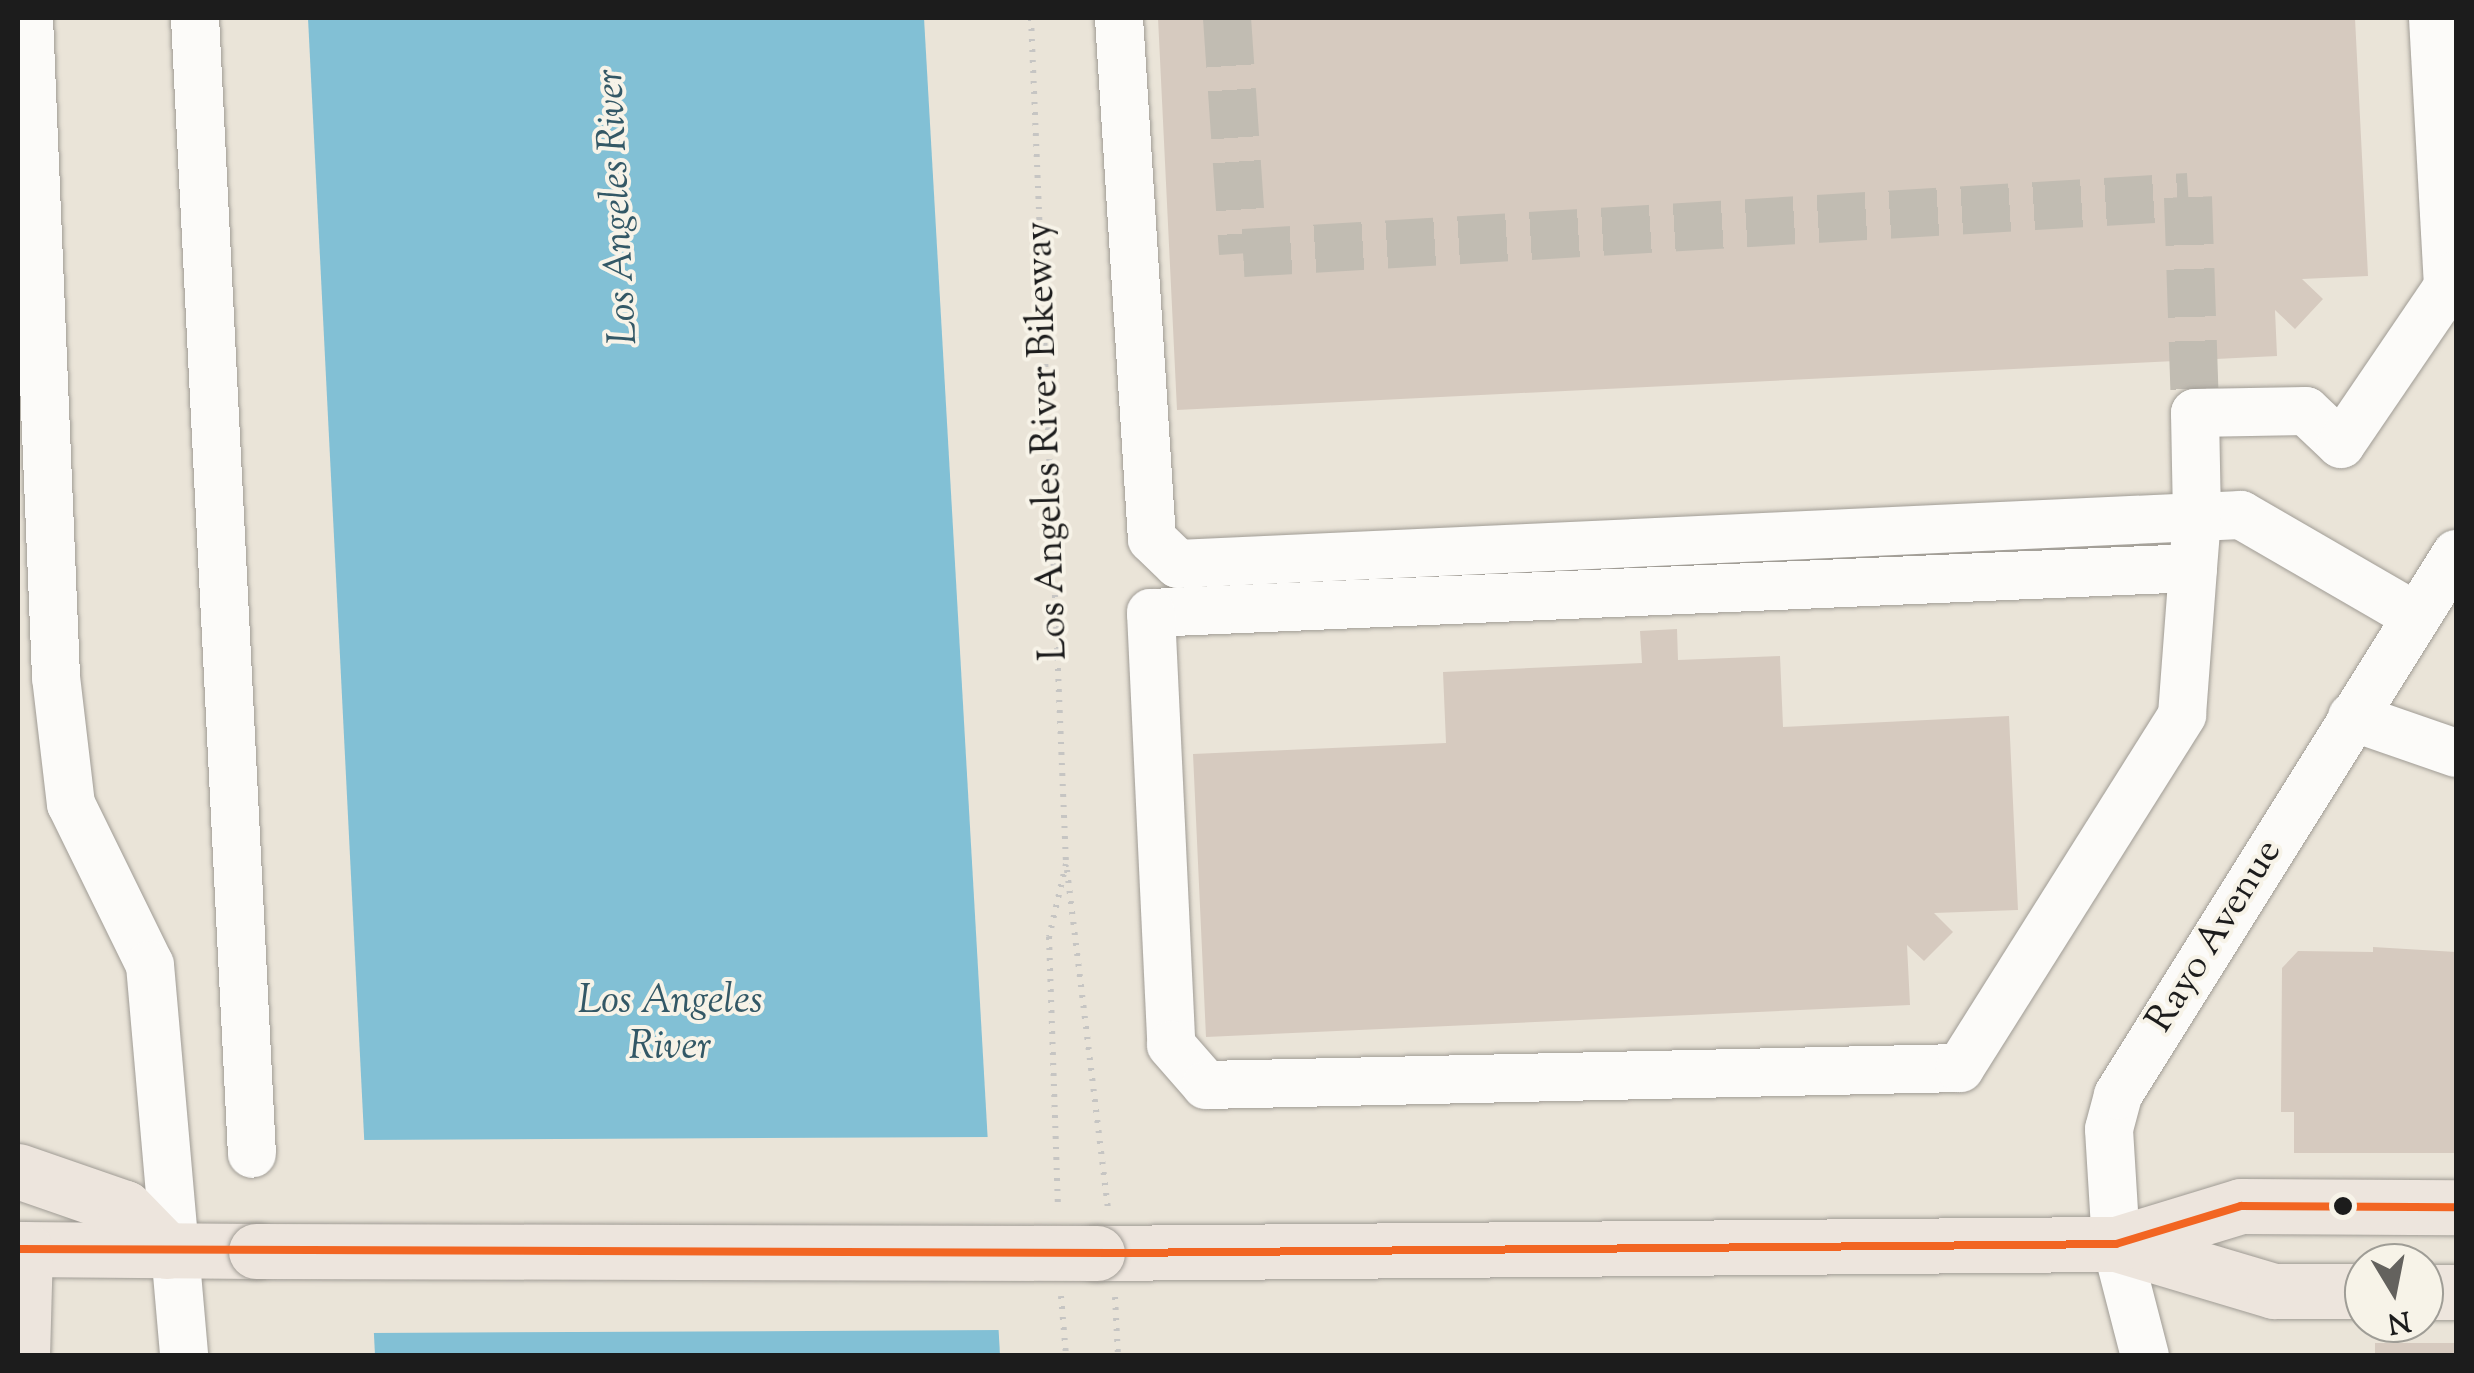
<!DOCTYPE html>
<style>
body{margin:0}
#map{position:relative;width:2474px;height:1373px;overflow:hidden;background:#eae4d8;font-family:"Sorts Mill Goudy",serif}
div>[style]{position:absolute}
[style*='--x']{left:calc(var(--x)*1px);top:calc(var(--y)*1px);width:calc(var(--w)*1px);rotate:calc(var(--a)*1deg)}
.water>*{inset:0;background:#82c0d5}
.pier>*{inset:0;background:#eae4d8}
.building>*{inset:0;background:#d6cabf}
.minor-tunnel>*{height:48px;margin-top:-24px;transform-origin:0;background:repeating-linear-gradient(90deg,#c1bcb2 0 48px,transparent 0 72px)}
.path>*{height:6px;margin-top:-3px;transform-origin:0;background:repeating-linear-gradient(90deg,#c6c5c3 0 2.5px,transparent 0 10.5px)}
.roads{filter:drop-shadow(0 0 2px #a09c95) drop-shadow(0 0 2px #a09c95)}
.minor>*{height:48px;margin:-24px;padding:0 24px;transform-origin:24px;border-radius:24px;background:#fcfbf9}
.major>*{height:55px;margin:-27.5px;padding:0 27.5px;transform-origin:27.5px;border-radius:27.5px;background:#ede5dd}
.highway>*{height:55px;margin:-27.5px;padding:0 27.5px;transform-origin:27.5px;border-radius:27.5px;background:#ede5dd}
.bridges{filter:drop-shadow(0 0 2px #a09c95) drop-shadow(0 0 2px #a09c95)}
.major-bridge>*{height:55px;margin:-27.5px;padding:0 27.5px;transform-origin:27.5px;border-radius:27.5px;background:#ede5dd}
.bus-1>*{height:8px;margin:-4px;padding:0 4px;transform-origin:4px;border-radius:4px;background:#f26522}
.dots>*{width:28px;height:28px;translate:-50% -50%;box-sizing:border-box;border:5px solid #f7f3e8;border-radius:50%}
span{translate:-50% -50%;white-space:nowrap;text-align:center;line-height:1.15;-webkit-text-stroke:8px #f7f3e8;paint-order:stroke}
.street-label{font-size:38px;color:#1c1c1c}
.water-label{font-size:40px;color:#335866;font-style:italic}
.frame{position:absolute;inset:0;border:20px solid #1c1c1c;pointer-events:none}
.north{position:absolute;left:2344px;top:1243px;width:100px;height:100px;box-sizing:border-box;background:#f7f3e8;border:2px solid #9f9d96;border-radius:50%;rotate:170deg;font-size:28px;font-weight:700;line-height:40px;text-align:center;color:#1c1c1c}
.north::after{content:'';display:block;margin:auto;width:35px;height:45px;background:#64625e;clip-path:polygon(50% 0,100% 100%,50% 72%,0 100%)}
</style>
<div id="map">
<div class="water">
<div style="clip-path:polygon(308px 18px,924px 18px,1000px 1355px,375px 1355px)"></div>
</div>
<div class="pier">
<div style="clip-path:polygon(992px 1137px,1003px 1330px,369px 1333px,359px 1140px)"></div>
</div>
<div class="building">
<div style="clip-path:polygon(1158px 18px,2355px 18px,2368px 276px,2302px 279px,2323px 299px,2295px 329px,2275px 310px,2277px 356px,1177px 410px)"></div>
<div style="clip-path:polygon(1677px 629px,1678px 660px,1780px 656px,1783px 727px,2009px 716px,2018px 910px,1934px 913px,1953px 932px,1924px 961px,1907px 945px,1910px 1005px,1206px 1037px,1193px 754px,1446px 743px,1443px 672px,1642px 663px,1640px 631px)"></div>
<div style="clip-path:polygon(2373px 947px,2456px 952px,2456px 1153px,2294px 1153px,2294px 1112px,2281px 1112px,2282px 968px,2298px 951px,2373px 952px)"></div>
<div style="clip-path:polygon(2375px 1343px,2456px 1343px,2456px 1356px,2375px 1356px)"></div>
</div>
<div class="minor-tunnel">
<div style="--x:1227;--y:18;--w:236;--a:86.1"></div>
<div style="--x:1243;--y:253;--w:947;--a:-3.39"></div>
<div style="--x:2188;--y:197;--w:216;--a:88.1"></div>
</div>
<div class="path">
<div style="--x:1031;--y:18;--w:847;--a:87.63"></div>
<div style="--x:1066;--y:864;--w:75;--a:103.1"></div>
<div style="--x:1049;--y:937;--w:271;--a:88.1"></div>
<div style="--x:1067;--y:870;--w:342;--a:83.1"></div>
<div style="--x:1061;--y:1296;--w:60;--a:85.2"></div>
<div style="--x:1115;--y:1297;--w:59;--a:87.1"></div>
</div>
<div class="roads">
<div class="minor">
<div style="--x:29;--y:18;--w:660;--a:87.65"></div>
<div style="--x:56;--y:677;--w:128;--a:83.3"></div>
<div style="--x:71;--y:804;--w:179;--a:63.9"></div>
<div style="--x:150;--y:965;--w:392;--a:85"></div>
<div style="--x:195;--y:18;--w:1137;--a:87.13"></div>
<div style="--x:1119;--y:18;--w:522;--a:86.38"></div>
<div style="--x:1152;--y:539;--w:36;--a:44"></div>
<div style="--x:1178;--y:564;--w:1064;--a:-2.64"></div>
<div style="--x:2241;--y:515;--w:203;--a:30.1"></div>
<div style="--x:2433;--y:18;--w:270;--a:86.8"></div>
<div style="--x:2193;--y:568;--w:1043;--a:177.53"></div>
<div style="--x:1151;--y:613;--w:432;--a:87.3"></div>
<div style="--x:1171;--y:1045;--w:53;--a:48.8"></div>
<div style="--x:1206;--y:1085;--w:754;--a:-1.29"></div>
<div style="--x:1960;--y:1068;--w:417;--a:-57.8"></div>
<div style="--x:2182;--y:715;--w:147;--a:-85.7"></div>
<div style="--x:2193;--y:568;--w:50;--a:-85.4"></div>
<div style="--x:2197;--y:518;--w:105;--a:-91.1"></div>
<div style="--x:2195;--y:413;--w:111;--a:-1"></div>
<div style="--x:2306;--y:411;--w:48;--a:43.3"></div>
<div style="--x:2341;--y:444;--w:204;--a:-55.8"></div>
<div style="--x:2352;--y:717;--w:110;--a:19.1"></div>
<div style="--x:2145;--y:1356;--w:116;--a:-104.5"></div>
<div style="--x:2116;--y:1244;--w:115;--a:-93.5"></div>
<div style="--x:2109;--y:1129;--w:35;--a:-75"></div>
<div style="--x:2118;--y:1095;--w:638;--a:-58"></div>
</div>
<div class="major">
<div style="--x:2116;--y:1244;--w:165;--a:16.6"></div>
<div style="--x:2274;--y:1291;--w:90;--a:0"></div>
<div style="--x:18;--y:1249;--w:238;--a:0.5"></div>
<div style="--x:1097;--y:1253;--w:1019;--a:-0.51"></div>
<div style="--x:2116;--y:1244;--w:131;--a:-16.9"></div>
<div style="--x:2241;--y:1206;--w:215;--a:0.3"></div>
<div style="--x:2424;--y:1292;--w:32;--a:0"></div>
</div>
<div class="highway">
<div style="--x:18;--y:1171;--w:113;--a:19.1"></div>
<div style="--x:125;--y:1208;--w:60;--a:45.7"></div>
<div style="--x:22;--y:1356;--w:107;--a:-88.4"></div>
</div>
</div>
<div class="bridges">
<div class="major-bridge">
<div style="--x:256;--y:1251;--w:841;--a:0.14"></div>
</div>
</div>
<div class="bus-1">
<div style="--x:18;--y:1249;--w:1094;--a:0.21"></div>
<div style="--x:1112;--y:1253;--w:1004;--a:-0.51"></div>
<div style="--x:2116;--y:1244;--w:131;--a:-16.9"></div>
<div style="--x:2241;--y:1206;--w:215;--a:0.3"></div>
</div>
<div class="dots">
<div style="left:2343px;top:1206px;background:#1c1c1c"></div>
</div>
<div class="street-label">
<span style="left:1049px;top:441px;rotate:-92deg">Los Angeles River Bikeway</span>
<span style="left:2216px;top:937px;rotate:-58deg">Rayo Avenue</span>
</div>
<div class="water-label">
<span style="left:619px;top:207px;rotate:-93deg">Los Angeles River</span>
<span style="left:670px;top:1026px">Los Angeles<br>River</span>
</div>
<div class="frame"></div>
<div class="north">N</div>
</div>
